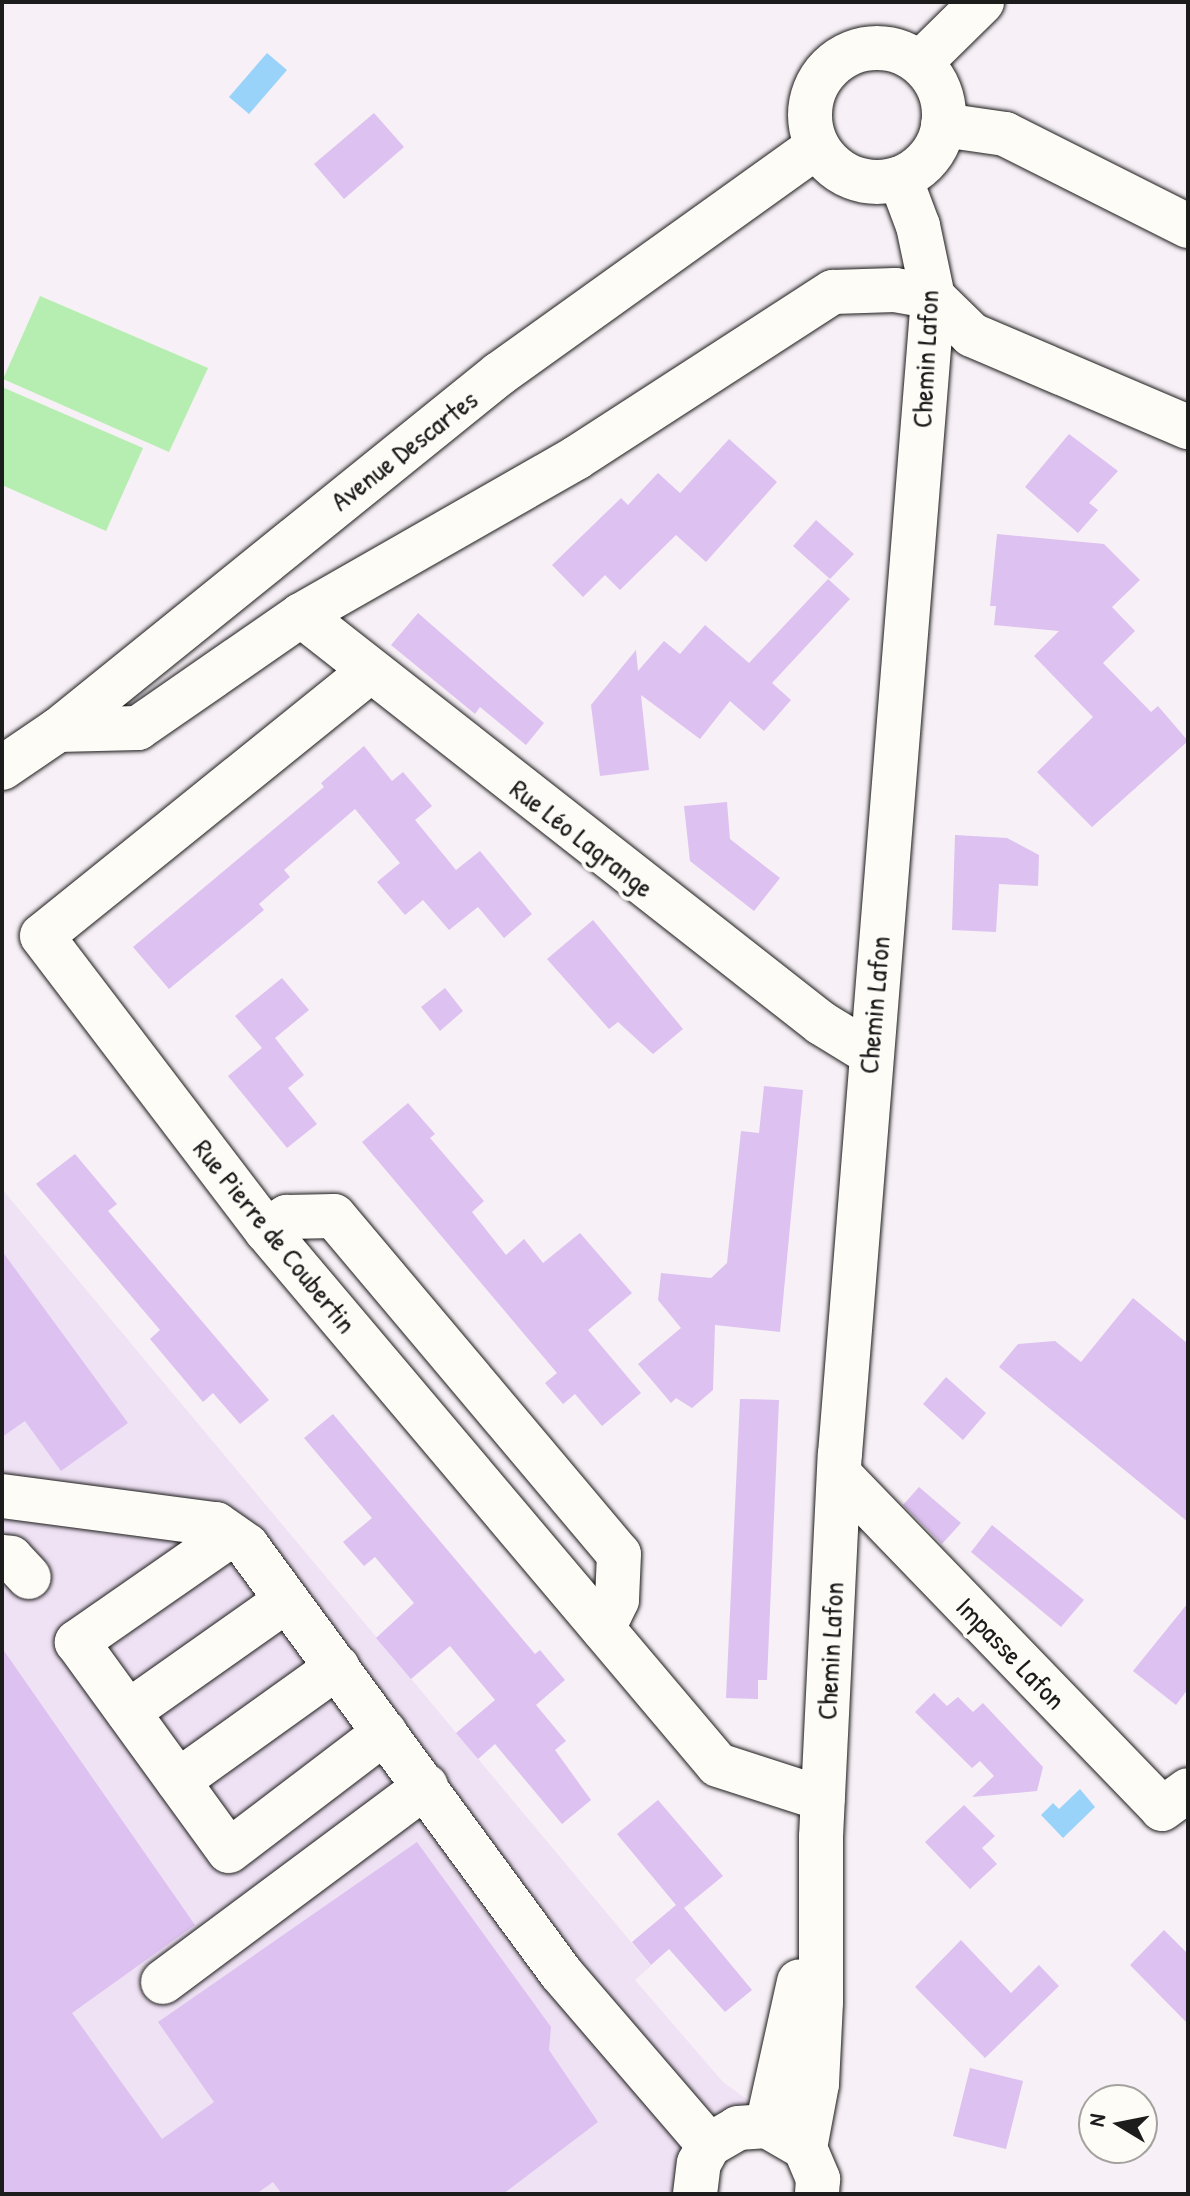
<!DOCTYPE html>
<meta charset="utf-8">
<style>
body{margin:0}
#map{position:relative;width:1190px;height:2196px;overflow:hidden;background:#f7f0f6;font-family:"Patrick Hand",sans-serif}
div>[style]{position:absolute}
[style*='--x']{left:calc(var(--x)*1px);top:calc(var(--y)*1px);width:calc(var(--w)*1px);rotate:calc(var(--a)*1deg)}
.built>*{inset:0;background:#efe2f4}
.green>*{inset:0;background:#b6eeb1}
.water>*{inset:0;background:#9ad3fa}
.building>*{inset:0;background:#ddc1f0}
.roads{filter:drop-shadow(0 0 2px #1c1c1c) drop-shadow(0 0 2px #1c1c1c)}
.minor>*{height:44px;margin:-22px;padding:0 22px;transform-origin:22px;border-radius:22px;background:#fdfcf7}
.major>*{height:44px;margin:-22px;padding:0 22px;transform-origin:22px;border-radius:22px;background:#fdfcf7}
.major>.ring{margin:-22px;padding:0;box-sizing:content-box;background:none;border:44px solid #fdfcf7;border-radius:50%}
span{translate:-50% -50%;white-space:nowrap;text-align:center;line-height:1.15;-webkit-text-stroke:8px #fdfcf7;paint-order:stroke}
.street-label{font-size:28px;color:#1c1c1c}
.frame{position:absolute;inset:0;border:4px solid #1c1c1c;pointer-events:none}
.north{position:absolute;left:1078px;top:2084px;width:80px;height:80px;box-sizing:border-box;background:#fdfcf7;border:2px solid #a3a29f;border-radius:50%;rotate:280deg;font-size:22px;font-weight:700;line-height:32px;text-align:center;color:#1c1c1c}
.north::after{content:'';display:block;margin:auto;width:28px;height:36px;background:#1c1c1c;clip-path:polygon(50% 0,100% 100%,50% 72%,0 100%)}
</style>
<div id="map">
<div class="built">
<div style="clip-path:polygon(2px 1189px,651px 1966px,635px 1980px,723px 2082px,767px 2114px,687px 2194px,2px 2194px)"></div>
</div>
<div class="green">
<div style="clip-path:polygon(40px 296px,208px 368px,169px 452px,3px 379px)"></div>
<div style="clip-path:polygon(2px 387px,143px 448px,106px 531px,2px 485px)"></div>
</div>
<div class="water">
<div style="clip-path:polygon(267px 53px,287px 70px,249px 114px,229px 97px)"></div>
<div style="clip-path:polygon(1080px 1789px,1095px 1807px,1063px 1838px,1041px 1815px,1053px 1803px,1059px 1809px)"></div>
</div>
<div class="building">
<div style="clip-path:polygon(374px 113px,404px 147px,344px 199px,314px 164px)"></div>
<div style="clip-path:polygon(1069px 434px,1118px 471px,1089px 503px,1098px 510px,1078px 533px,1025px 487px)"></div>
<div style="clip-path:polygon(729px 439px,777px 482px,706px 562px,676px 535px,620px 590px,605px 575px,583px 597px,552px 565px,621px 498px,628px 505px,658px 473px,680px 493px)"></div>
<div style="clip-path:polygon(816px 520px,854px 554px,830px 579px,793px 546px)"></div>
<div style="clip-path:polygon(997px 534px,1104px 544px,1140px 580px,1112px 607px,1135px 631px,1103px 663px,1151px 712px,1158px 706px,1188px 741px,1092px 827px,1037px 772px,1093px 717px,1034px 656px,1059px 631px,994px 625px,996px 606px,990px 606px)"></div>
<div style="clip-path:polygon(828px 579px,850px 599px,772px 683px,791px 700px,764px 731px,730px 701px,700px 739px,641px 695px,649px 770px,600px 776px,591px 705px,636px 650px,638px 671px,664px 641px,680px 654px,705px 625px,749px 663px)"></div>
<div style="clip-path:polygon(418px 613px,544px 723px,526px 745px,480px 707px,475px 714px,391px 645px)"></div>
<div style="clip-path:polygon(364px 746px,392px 781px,403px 772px,432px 806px,415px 820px,456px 870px,480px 851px,532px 914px,504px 938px,478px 907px,449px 930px,423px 900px,405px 915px,377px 882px,400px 863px,355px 809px,284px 870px,290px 877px,259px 904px,264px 910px,169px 989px,133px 947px,324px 787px,321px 783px)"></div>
<div style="clip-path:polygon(727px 802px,730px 839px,780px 878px,754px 911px,690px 861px,684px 806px)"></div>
<div style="clip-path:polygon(955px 835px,1007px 838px,1039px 855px,1038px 886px,999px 884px,996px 932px,952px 930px)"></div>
<div style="clip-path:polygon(593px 920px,683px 1029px,653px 1054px,618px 1022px,609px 1029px,547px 959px)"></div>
<div style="clip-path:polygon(282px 978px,309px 1010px,275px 1038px,304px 1075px,288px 1088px,317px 1124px,287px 1148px,228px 1076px,262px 1048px,235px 1016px)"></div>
<div style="clip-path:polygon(445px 988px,463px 1011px,440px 1031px,421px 1007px)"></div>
<div style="clip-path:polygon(764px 1086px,803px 1090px,780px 1332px,715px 1325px,713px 1390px,692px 1408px,676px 1398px,671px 1403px,638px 1364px,681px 1328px,658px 1300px,661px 1273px,711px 1278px,727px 1263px,741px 1131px,759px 1133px)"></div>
<div style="clip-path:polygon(408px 1103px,435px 1134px,430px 1138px,484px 1201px,472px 1212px,506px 1255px,524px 1239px,543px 1263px,580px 1233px,632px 1293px,588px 1330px,641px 1393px,602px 1426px,575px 1394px,563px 1404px,545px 1383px,557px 1373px,362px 1142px)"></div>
<div style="clip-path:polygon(75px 1154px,117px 1204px,108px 1211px,269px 1400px,240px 1424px,213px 1393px,203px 1402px,150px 1339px,160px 1330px,36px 1184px)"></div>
<div style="clip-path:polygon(2px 1251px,128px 1423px,61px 1471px,25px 1421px,2px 1437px)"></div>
<div style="clip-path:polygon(1133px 1298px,1188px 1344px,1188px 1522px,999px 1367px,1018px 1344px,1055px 1341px,1081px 1362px)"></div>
<div style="clip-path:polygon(946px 1377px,986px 1413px,963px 1440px,923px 1404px)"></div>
<div style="clip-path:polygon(740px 1399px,779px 1400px,767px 1680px,758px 1680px,758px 1699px,726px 1698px)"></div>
<div style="clip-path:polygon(333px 1414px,535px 1654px,540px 1650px,565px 1680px,536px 1705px,566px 1741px,555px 1750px,591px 1800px,562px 1824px,495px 1744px,478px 1759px,456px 1733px,495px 1700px,450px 1646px,411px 1679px,376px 1638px,414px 1603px,375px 1557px,364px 1566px,343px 1542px,372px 1518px,304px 1438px)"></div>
<div style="clip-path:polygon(919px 1487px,961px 1523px,942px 1544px,903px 1505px)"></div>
<div style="clip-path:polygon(992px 1525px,1084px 1600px,1061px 1627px,971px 1552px)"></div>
<div style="clip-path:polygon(1188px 1603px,1188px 1689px,1176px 1705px,1133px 1671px)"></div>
<div style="clip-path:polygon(2px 1648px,195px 1925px,72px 2013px,162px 2139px,214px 2102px,158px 2022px,417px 1842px,551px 2027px,549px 2050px,598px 2122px,503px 2194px,282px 2194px,273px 2182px,256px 2194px,2px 2194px)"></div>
<div style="clip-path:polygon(934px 1693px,947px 1706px,958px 1697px,973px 1712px,983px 1703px,1043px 1767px,1037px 1791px,972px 1797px,994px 1776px,980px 1761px,972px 1768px,915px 1712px)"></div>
<div style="clip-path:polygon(658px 1800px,723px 1876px,684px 1908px,752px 1990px,725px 2012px,669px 1949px,651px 1965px,632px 1942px,676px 1905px,617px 1834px)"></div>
<div style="clip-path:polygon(964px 1805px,995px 1836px,982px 1848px,997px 1864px,970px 1889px,925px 1842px)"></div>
<div style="clip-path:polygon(1164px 1930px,1188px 1954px,1188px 2024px,1130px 1965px)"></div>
<div style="clip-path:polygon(961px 1940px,1011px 1993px,1039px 1965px,1059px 1986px,985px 2058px,915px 1987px)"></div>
<div style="clip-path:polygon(970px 2068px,1023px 2081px,1006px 2149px,953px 2136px)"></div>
</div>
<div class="roads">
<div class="minor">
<div style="--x:943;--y:125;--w:63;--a:8.3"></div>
<div style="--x:1005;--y:134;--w:205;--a:26.7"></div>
<div style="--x:301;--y:615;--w:661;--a:38.12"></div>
<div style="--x:821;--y:1023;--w:57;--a:31.5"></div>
<div style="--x:369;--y:672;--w:420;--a:141.1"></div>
<div style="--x:42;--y:936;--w:370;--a:52.7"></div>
<div style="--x:266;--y:1230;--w:700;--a:49.81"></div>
<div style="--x:718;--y:1765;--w:110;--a:17.9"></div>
<div style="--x:58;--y:730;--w:80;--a:-1.4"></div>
<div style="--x:138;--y:728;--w:198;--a:-34.7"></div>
<div style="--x:301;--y:615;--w:317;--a:-29.7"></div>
<div style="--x:576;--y:458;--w:306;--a:-32.9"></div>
<div style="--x:833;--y:292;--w:62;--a:-1.8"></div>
<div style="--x:895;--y:290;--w:39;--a:10"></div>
<div style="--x:933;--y:297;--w:54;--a:44.3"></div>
<div style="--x:972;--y:335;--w:235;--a:23.1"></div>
<div style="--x:266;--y:1230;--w:25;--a:-32"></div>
<div style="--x:287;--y:1217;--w:47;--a:-1.2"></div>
<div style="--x:334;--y:1216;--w:442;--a:49.9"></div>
<div style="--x:619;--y:1554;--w:46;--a:92.5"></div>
<div style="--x:617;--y:1600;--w:32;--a:116"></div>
<div style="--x:839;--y:1474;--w:465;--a:46"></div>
<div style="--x:1162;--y:1809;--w:32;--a:-36"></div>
<div style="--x:2;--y:1496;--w:216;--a:7.5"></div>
<div style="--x:216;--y:1524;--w:38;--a:35"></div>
<div style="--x:247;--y:1546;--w:530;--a:53.67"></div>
<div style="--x:561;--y:1973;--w:227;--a:49.3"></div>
<div style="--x:231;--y:1535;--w:188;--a:145.2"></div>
<div style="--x:77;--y:1642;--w:258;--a:54"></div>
<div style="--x:229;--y:1851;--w:196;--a:-37.3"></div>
<div style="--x:2;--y:1557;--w:9;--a:6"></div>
<div style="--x:11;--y:1558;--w:26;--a:47"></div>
<div style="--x:128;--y:1712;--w:194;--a:-35.2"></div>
<div style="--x:178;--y:1781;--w:196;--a:-35.6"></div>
<div style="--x:163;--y:1982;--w:328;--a:-36.7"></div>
<div style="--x:767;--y:2126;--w:148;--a:-77.5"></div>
<div style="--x:805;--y:2148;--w:65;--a:-79.4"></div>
<div style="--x:817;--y:2084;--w:82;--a:-87.2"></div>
<div style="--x:821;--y:2002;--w:165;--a:-90"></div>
<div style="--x:821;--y:1837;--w:383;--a:-87.2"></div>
<div style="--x:840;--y:1454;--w:1161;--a:-85.4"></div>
<div style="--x:933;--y:297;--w:73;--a:-101.9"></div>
<div style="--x:918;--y:226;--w:51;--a:-110.6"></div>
<div style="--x:695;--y:2194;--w:31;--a:-83"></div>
<div style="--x:699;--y:2163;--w:21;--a:-61"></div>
<div style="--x:709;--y:2145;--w:34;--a:-30"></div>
<div style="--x:738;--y:2128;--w:29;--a:-4"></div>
<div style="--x:767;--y:2126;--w:44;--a:30.1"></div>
<div style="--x:805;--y:2148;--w:34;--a:67"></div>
<div style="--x:818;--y:2179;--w:15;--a:94"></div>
</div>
<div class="major">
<div class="ring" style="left:810px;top:48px;width:90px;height:90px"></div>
<div style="--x:920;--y:63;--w:87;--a:-44.5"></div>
<div style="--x:2;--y:768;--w:68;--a:-34.2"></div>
<div style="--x:58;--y:730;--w:567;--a:-38.91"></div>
<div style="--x:499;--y:374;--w:391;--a:-35.6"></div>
</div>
</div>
<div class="street-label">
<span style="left:925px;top:359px;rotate:-87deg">Chemin Lafon</span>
<span style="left:404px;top:450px;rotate:-38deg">Avenue Descartes</span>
<span style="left:582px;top:838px;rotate:38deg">Rue Léo Lagrange</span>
<span style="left:874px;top:1005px;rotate:-85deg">Chemin Lafon</span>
<span style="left:275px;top:1236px;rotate:51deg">Rue Pierre de Coubertin</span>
<span style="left:830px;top:1651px;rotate:-87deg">Chemin Lafon</span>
<span style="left:1011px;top:1653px;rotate:46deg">Impasse Lafon</span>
</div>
<div class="frame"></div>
<div class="north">N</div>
</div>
